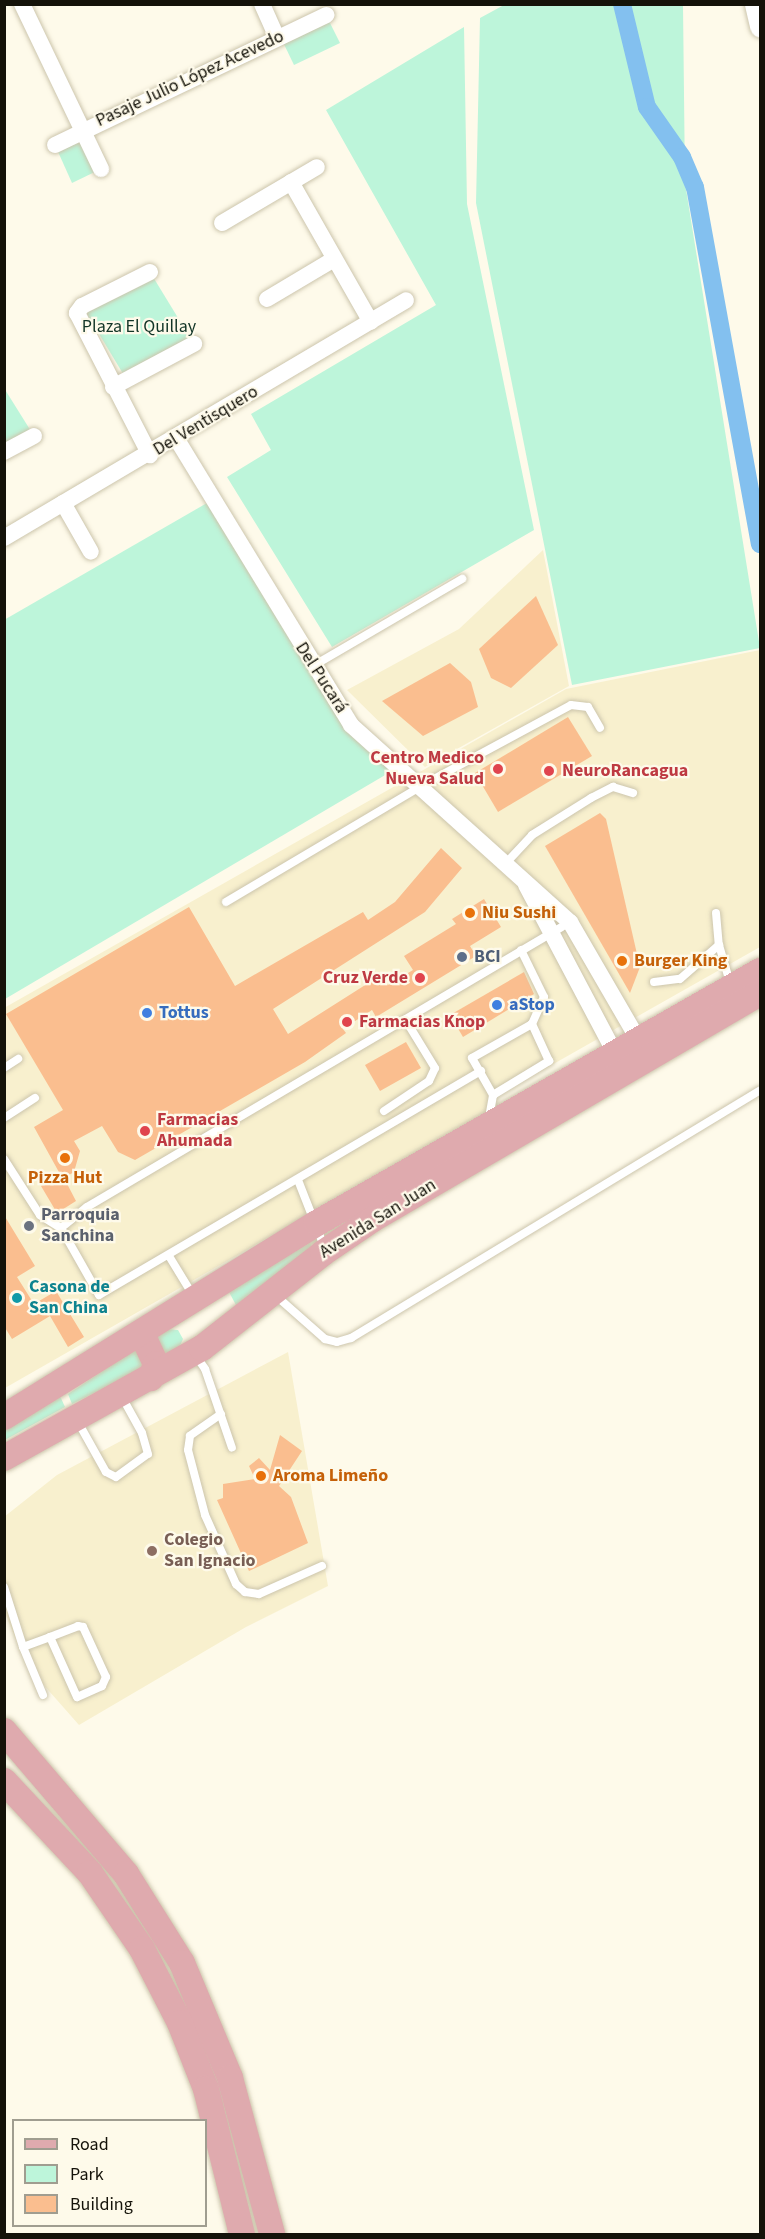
<!DOCTYPE html>
<meta charset="utf-8">
<style>
body{margin:0}
#map{position:relative;width:765px;height:2239px;overflow:hidden;background:#fefaea;font-family:"Source Sans 3",sans-serif}
div>[style]{position:absolute}
[style*='--x']{left:calc(var(--x)*1px);top:calc(var(--y)*1px);width:calc(var(--w)*1px);rotate:calc(var(--a)*1deg)}
.built>*{inset:0;background:#f8f0ce}
.green>*{inset:0;background:#bdf5da}
.canal>*{height:18px;margin:-9px;padding:0 9px;transform-origin:9px;border-radius:9px;background:#83c0ef}
.building>*{inset:0;background:#fabe8f}
.roads{filter:drop-shadow(0 0 2px #ccc5ac) drop-shadow(0 0 2px #ccc5ac)}
.service>*{height:8px;margin:-4px;padding:0 4px;transform-origin:4px;border-radius:4px;background:#fff}
.minor>*{height:16px;margin:-8px;padding:0 8px;transform-origin:8px;border-radius:8px;background:#fff}
.tertiary>*{height:21px;margin:-10.5px;padding:0 10.5px;transform-origin:10.5px;border-radius:10.5px;background:#fff}
.primary>*{height:26px;margin:-13px;padding:0 13px;transform-origin:13px;border-radius:13px;background:#dfaaae}
.dots>*{width:16px;height:16px;translate:-50% -50%;box-sizing:border-box;border:3px solid #fefaea;border-radius:50%}
span{translate:-50% -50%;white-space:nowrap;text-align:center;line-height:1.15;-webkit-text-stroke:4.5px #fefaea;paint-order:stroke}
.street-label{font-size:18px;color:#141209}
.park-label{font-size:18px;color:#113426}
.health-label{font-size:18px;color:#be3a42;font-weight:700}
.right{translate:-100% -50%;text-align:right}
.left{translate:0 -50%;text-align:left}
.food-label{font-size:18px;color:#c56008;font-weight:700}
.service-label{font-size:18px;color:#4e5e75;font-weight:700}
.shop-label{font-size:18px;color:#366cbe;font-weight:700}
.worship-label{font-size:18px;color:#5b616d;font-weight:700}
.culture-label{font-size:18px;color:#0d838f;font-weight:700}
.education-label{font-size:18px;color:#785e54;font-weight:700}
.frame{position:absolute;inset:0;border:6px solid #141209;pointer-events:none}
.legend{position:absolute;left:12px;top:2119px;width:195px;height:108px;box-sizing:border-box;background:#fefaea;border:2px solid #a09d90;margin:0;padding:8px 10px;list-style:none;font-size:18px;color:#141209}
.legend li{display:flex;align-items:center;gap:12px;height:30px}
.legend b{width:30px;border:2px solid #a09d90}
</style>
<div id="map">
<div class="built">
<div style="clip-path:polygon(543px 550px,569px 686px,425px 767px,347px 690px,459px 629px)"></div>
<div style="clip-path:polygon(760px 650px,760px 947px,495px 1097px,491px 1110px,5px 1388px,4px 1008px,566px 689px)"></div>
<div style="clip-path:polygon(288px 1352px,328px 1586px,246px 1627px,79px 1725px,27px 1666px,5px 1613px,4px 1517px,57px 1475px)"></div>
</div>
<div class="green">
<div style="clip-path:polygon(504px 5px,683px 5px,685px 183px,760px 648px,572px 685px,476px 203px,480px 18px)"></div>
<div style="clip-path:polygon(326px 15px,340px 43px,294px 65px,280px 36px)"></div>
<div style="clip-path:polygon(464px 27px,467px 204px,534px 530px,332px 647px,227px 477px,271px 450px,251px 414px,436px 305px,326px 110px)"></div>
<div style="clip-path:polygon(83px 129px,101px 169px,72px 183px,55px 145px)"></div>
<div style="clip-path:polygon(150px 272px,194px 344px,128px 382px,84px 309px)"></div>
<div style="clip-path:polygon(4px 388px,34px 436px,4px 453px)"></div>
<div style="clip-path:polygon(207px 503px,392px 771px,5px 999px,4px 620px)"></div>
<div style="clip-path:polygon(310px 1243px,312px 1248px,237px 1307px,228px 1290px)"></div>
<div style="clip-path:polygon(166px 1329px,178px 1330px,183px 1339px,177px 1352px,72px 1404px,68px 1394px)"></div>
<div style="clip-path:polygon(60px 1396px,65px 1407px,5px 1440px,5px 1428px)"></div>
</div>
<div class="canal">
<div style="--x:622;--y:4;--w:106;--a:76.4"></div>
<div style="--x:647;--y:107;--w:61;--a:55"></div>
<div style="--x:682;--y:157;--w:33;--a:67"></div>
<div style="--x:695;--y:187;--w:363;--a:79.7"></div>
</div>
<div class="building">
<div style="clip-path:polygon(536px 596px,558px 645px,511px 688px,491px 678px,479px 649px)"></div>
<div style="clip-path:polygon(450px 663px,471px 682px,478px 707px,423px 736px,382px 701px)"></div>
<div style="clip-path:polygon(568px 717px,592px 756px,498px 812px,475px 773px)"></div>
<div style="clip-path:polygon(600px 813px,606px 819px,640px 967px,630px 993px,545px 846px)"></div>
<div style="clip-path:polygon(441px 848px,462px 868px,425px 912px,273px 1009px,288px 1034px,381px 975px,388px 985px,413px 970px,404px 956px,456px 924px,452px 919px,484px 899px,501px 927px,470px 946px,476px 956px,376px 1017px,372px 1010px,343px 1029px,346px 1033px,305px 1062px,135px 1160px,118px 1152px,102px 1126px,74px 1141px,80px 1151px,74px 1172px,64px 1178px,76px 1201px,57px 1213px,41px 1186px,60px 1174px,34px 1127px,63px 1110px,6px 1014px,189px 907px,235px 986px,363px 912px,368px 920px,395px 902px)"></div>
<div style="clip-path:polygon(524px 972px,534px 994px,463px 1037px,450px 1015px)"></div>
<div style="clip-path:polygon(406px 1042px,421px 1068px,380px 1091px,365px 1065px)"></div>
<div style="clip-path:polygon(4px 1215px,35px 1266px,17px 1277px,34px 1304px,56px 1291px,84px 1337px,68px 1347px,50px 1316px,12px 1339px,4px 1326px)"></div>
<div style="clip-path:polygon(280px 1435px,302px 1451px,279px 1486px,291px 1497px,308px 1543px,249px 1571px,217px 1500px,223px 1498px,223px 1484px,255px 1479px,249px 1466px,259px 1458px,270px 1470px)"></div>
</div>
<div class="roads">
<div class="service">
<div style="--x:313;--y:666;--w:173;--a:-30.3"></div>
<div style="--x:507;--y:862;--w:37;--a:-47"></div>
<div style="--x:532;--y:835;--w:70;--a:-32.1"></div>
<div style="--x:591;--y:798;--w:25;--a:-27"></div>
<div style="--x:613;--y:787;--w:21;--a:17"></div>
<div style="--x:226;--y:902;--w:227;--a:-30.7"></div>
<div style="--x:421;--y:786;--w:170;--a:-28.4"></div>
<div style="--x:571;--y:705;--w:17;--a:7"></div>
<div style="--x:588;--y:707;--w:24;--a:60"></div>
<div style="--x:716;--y:913;--w:32;--a:85"></div>
<div style="--x:719;--y:945;--w:43;--a:73.7"></div>
<div style="--x:521;--y:950;--w:52;--a:63.9"></div>
<div style="--x:544;--y:997;--w:30;--a:114"></div>
<div style="--x:532;--y:1024;--w:69;--a:150.5"></div>
<div style="--x:472;--y:1058;--w:43;--a:60.4"></div>
<div style="--x:493;--y:1095;--w:66;--a:-31.3"></div>
<div style="--x:549;--y:1061;--w:41;--a:-114.7"></div>
<div style="--x:654;--y:982;--w:26;--a:-7"></div>
<div style="--x:680;--y:979;--w:52;--a:-41.1"></div>
<div style="--x:4;--y:1068;--w:17;--a:-33"></div>
<div style="--x:384;--y:1111;--w:54;--a:-33.7"></div>
<div style="--x:429;--y:1081;--w:14;--a:-65"></div>
<div style="--x:435;--y:1068;--w:57;--a:-121.5"></div>
<div style="--x:4;--y:1118;--w:37;--a:-33"></div>
<div style="--x:489;--y:1118;--w:23;--a:-80"></div>
<div style="--x:4;--y:1159;--w:67;--a:57.3"></div>
<div style="--x:40;--y:1215;--w:25;--a:32"></div>
<div style="--x:61;--y:1228;--w:77;--a:60.4"></div>
<div style="--x:99;--y:1295;--w:443;--a:-30.4"></div>
<div style="--x:298;--y:1180;--w:74;--a:68.6"></div>
<div style="--x:61;--y:1228;--w:33;--a:-39"></div>
<div style="--x:87;--y:1207;--w:561;--a:-30.54"></div>
<div style="--x:169;--y:1256;--w:48;--a:58.6"></div>
<div style="--x:274;--y:1294;--w:68;--a:41.4"></div>
<div style="--x:325;--y:1339;--w:12;--a:14"></div>
<div style="--x:337;--y:1342;--w:15;--a:-16"></div>
<div style="--x:351;--y:1338;--w:478;--a:-31.2"></div>
<div style="--x:196;--y:1356;--w:16;--a:55"></div>
<div style="--x:205;--y:1369;--w:83;--a:71.1"></div>
<div style="--x:221;--y:1414;--w:38;--a:145"></div>
<div style="--x:190;--y:1436;--w:14;--a:98"></div>
<div style="--x:188;--y:1450;--w:67;--a:75.3"></div>
<div style="--x:205;--y:1515;--w:76;--a:65.8"></div>
<div style="--x:236;--y:1584;--w:12;--a:42"></div>
<div style="--x:245;--y:1592;--w:14;--a:8"></div>
<div style="--x:259;--y:1594;--w:69;--a:-24"></div>
<div style="--x:78;--y:1422;--w:57;--a:60.8"></div>
<div style="--x:106;--y:1472;--w:11;--a:27"></div>
<div style="--x:116;--y:1477;--w:39;--a:-36"></div>
<div style="--x:148;--y:1454;--w:22;--a:-106"></div>
<div style="--x:142;--y:1433;--w:41;--a:-119.1"></div>
<div style="--x:4;--y:1587;--w:63;--a:72.4"></div>
<div style="--x:23;--y:1647;--w:52;--a:67.4"></div>
<div style="--x:23;--y:1647;--w:29;--a:-20"></div>
<div style="--x:50;--y:1637;--w:30;--a:-21"></div>
<div style="--x:78;--y:1626;--w:5;--a:11"></div>
<div style="--x:83;--y:1627;--w:55;--a:65.3"></div>
<div style="--x:106;--y:1677;--w:10;--a:114"></div>
<div style="--x:102;--y:1686;--w:27;--a:156"></div>
<div style="--x:77;--y:1697;--w:66;--a:-114.2"></div>
</div>
<div class="minor">
<div style="--x:22;--y:4;--w:183;--a:64.4"></div>
<div style="--x:262;--y:4;--w:37;--a:66"></div>
<div style="--x:55;--y:145;--w:301;--a:-25.6"></div>
<div style="--x:291;--y:182;--w:161;--a:60.3"></div>
<div style="--x:222;--y:223;--w:110;--a:-30.5"></div>
<div style="--x:150;--y:272;--w:76;--a:153.4"></div>
<div style="--x:82;--y:306;--w:9;--a:126"></div>
<div style="--x:77;--y:313;--w:160;--a:62.8"></div>
<div style="--x:267;--y:299;--w:78;--a:-30.8"></div>
<div style="--x:113;--y:387;--w:92;--a:-28"></div>
<div style="--x:176;--y:438;--w:336;--a:58.6"></div>
<div style="--x:351;--y:725;--w:295;--a:42"></div>
<div style="--x:570;--y:922;--w:146;--a:59.9"></div>
<div style="--x:4;--y:452;--w:34;--a:-28"></div>
<div style="--x:63;--y:503;--w:56;--a:60.3"></div>
<div style="--x:4;--y:538;--w:467;--a:-30.6"></div>
<div style="--x:526;--y:885;--w:199;--a:62.1"></div>
</div>
<div class="tertiary">
<div style="--x:755;--y:4;--w:23;--a:77"></div>
</div>
<div class="primary">
<div style="--x:142;--y:1334;--w:33;--a:65"></div>
<div style="--x:156;--y:1364;--w:15;--a:110"></div>
<div style="--x:4;--y:1417;--w:368;--a:-31.8"></div>
<div style="--x:317;--y:1223;--w:510;--a:-29.63"></div>
<div style="--x:4;--y:1458;--w:227;--a:-29.1"></div>
<div style="--x:202;--y:1348;--w:154;--a:-38.1"></div>
<div style="--x:323;--y:1253;--w:60;--a:-34.2"></div>
<div style="--x:373;--y:1219;--w:448;--a:-30.3"></div>
<div style="--x:4;--y:1731;--w:188;--a:49.5"></div>
<div style="--x:126;--y:1874;--w:105;--a:57.8"></div>
<div style="--x:182;--y:1963;--w:125;--a:67.3"></div>
<div style="--x:230;--y:2078;--w:162;--a:74.9"></div>
<div style="--x:4;--y:1781;--w:126;--a:46.9"></div>
<div style="--x:90;--y:1873;--w:92;--a:55.6"></div>
<div style="--x:142;--y:1949;--w:83;--a:62.8"></div>
<div style="--x:180;--y:2023;--w:71;--a:68.5"></div>
<div style="--x:206;--y:2089;--w:149;--a:76.1"></div>
</div>
</div>
<div class="dots">
<div style="left:498px;top:769px;background:#e0444e"></div>
<div style="left:549px;top:771px;background:#e0444e"></div>
<div style="left:470px;top:913px;background:#e8710a"></div>
<div style="left:462px;top:957px;background:#5c6f8a"></div>
<div style="left:622px;top:961px;background:#e8710a"></div>
<div style="left:420px;top:978px;background:#e0444e"></div>
<div style="left:497px;top:1005px;background:#3f7fe0"></div>
<div style="left:147px;top:1013px;background:#3f7fe0"></div>
<div style="left:347px;top:1022px;background:#e0444e"></div>
<div style="left:145px;top:1131px;background:#e0444e"></div>
<div style="left:65px;top:1158px;background:#e8710a"></div>
<div style="left:29px;top:1226px;background:#6b7280"></div>
<div style="left:17px;top:1298px;background:#0f9aa8"></div>
<div style="left:261px;top:1476px;background:#e8710a"></div>
<div style="left:152px;top:1551px;background:#8d6e63"></div>
</div>
<div class="street-label">
<span style="left:190px;top:79px;rotate:-25deg">Pasaje Julio López Acevedo</span>
<span style="left:206px;top:421px;rotate:-31deg">Del Ventisquero</span>
<span style="left:321px;top:678px;rotate:57deg">Del Pucará</span>
<span style="left:378px;top:1219px;rotate:-32deg">Avenida San Juan</span>
</div>
<div class="park-label">
<span style="left:139px;top:327px">Plaza El Quillay</span>
</div>
<div class="health-label">
<span class="right" style="left:484px;top:769px">Centro Medico<br>Nueva Salud</span>
<span class="left" style="left:562px;top:771px">NeuroRancagua</span>
<span class="right" style="left:408px;top:978px">Cruz Verde</span>
<span class="left" style="left:359px;top:1022px">Farmacias Knop</span>
<span class="left" style="left:157px;top:1131px">Farmacias<br>Ahumada</span>
</div>
<div class="food-label">
<span class="left" style="left:482px;top:913px">Niu Sushi</span>
<span class="left" style="left:634px;top:961px">Burger King</span>
<span style="left:65px;top:1178px">Pizza Hut</span>
<span class="left" style="left:273px;top:1476px">Aroma Limeño</span>
</div>
<div class="service-label">
<span class="left" style="left:474px;top:957px">BCI</span>
</div>
<div class="shop-label">
<span class="left" style="left:509px;top:1005px">aStop</span>
<span class="left" style="left:159px;top:1013px">Tottus</span>
</div>
<div class="worship-label">
<span class="left" style="left:41px;top:1226px">Parroquia<br>Sanchina</span>
</div>
<div class="culture-label">
<span class="left" style="left:29px;top:1298px">Casona de<br>San China</span>
</div>
<div class="education-label">
<span class="left" style="left:164px;top:1551px">Colegio<br>San Ignacio</span>
</div>
<div class="frame"></div>
<ul class="legend">
<li><b style="height:8px;background:#dfaaae"></b>Road</li>
<li><b style="height:16px;background:#bdf5da"></b>Park</li>
<li><b style="height:16px;background:#fabe8f"></b>Building</li>
</ul>
</div>
